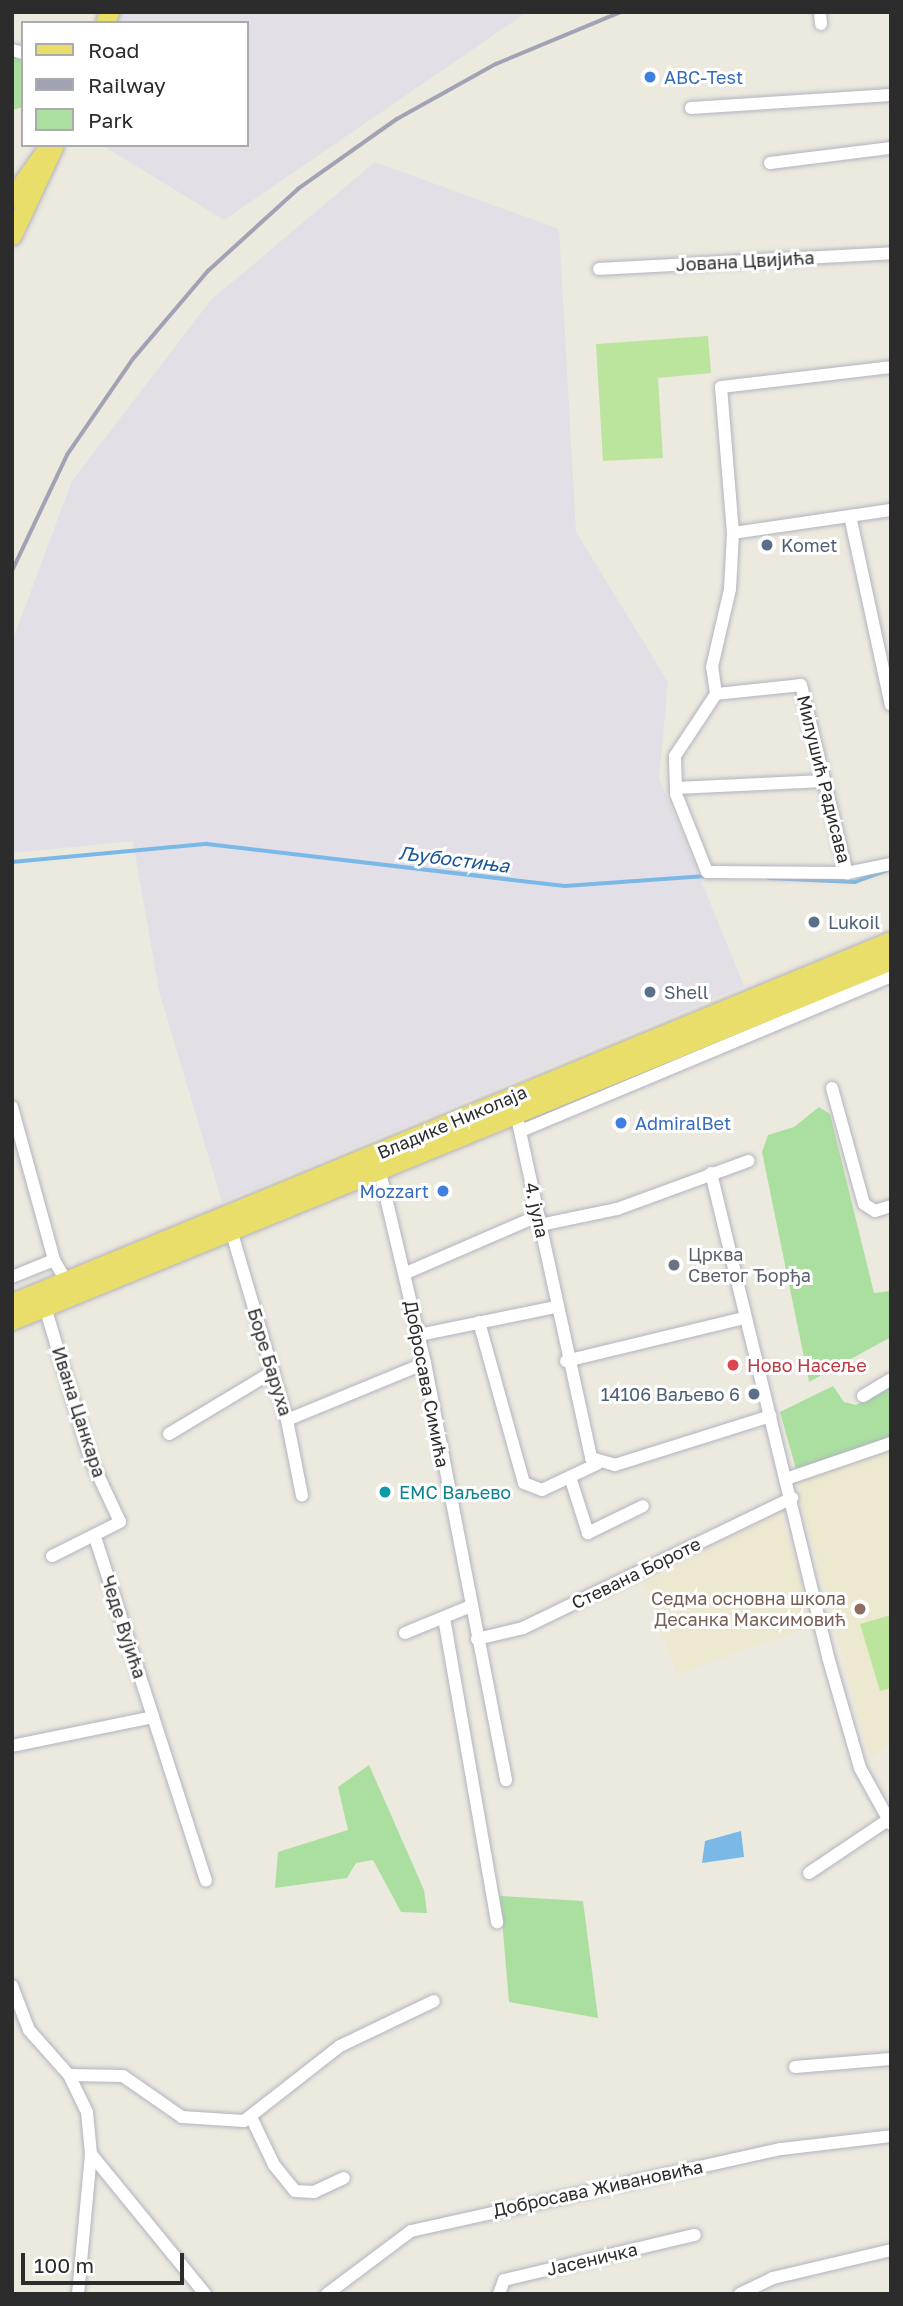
<!DOCTYPE html>
<meta charset="utf-8">
<style>
body{margin:0}
#map{position:relative;width:903px;height:2306px;overflow:hidden;background:#ece9df;font-family:"Golos Text",sans-serif}
div>[style]{position:absolute}
[style*='--x']{left:calc(var(--x)*1px);top:calc(var(--y)*1px);width:calc(var(--w)*1px);rotate:calc(var(--a)*1deg)}
.industrial>*{inset:0;background:#e2dfe6}
.education>*{inset:0;background:#ede8d0}
.green>*{inset:0;background:#abdfa0}
.pitch>*{inset:0;background:#bbe59c}
.water>*{inset:0;background:#7ab8e7}
.stream>*{height:3.5px;margin:-1.75px;padding:0 1.75px;transform-origin:1.75px;border-radius:1.75px;background:#7ab8e7}
.roads{filter:drop-shadow(0 0 2px #b2b3be) drop-shadow(0 0 2px #b2b3be)}
.street>*{height:12px;margin:-6px;padding:0 6px;transform-origin:6px;border-radius:6px;background:#fff}
.primary>*{height:19px;margin:-9.5px;padding:0 9.5px;transform-origin:9.5px;border-radius:9.5px;background:#e8de69}
.rail>*{height:3.5px;margin:-1.75px;padding:0 1.75px;transform-origin:1.75px;border-radius:1.75px;background:#a2a2b5}
.dots>*{width:19px;height:19px;translate:-50% -50%;box-sizing:border-box;border:4px solid #fff;border-radius:50%}
span{translate:-50% -50%;white-space:nowrap;text-align:center;line-height:1.15;-webkit-text-stroke:6px #fff;paint-order:stroke}
.shop-label{font-size:18px;color:#366cbe}
.left{translate:0 -50%;text-align:left}
.right{translate:-100% -50%;text-align:right}
.street-label{font-size:18px;color:#2c2c2c}
.service-label{font-size:18px;color:#4e5e75}
.worship-label{font-size:18px;color:#5b616d}
.health-label{font-size:18px;color:#be3a42}
.culture-label{font-size:18px;color:#0d838f}
.education-label{font-size:18px;color:#785e54}
.water-label{font-size:19px;color:#175595;font-style:italic}
.frame{position:absolute;inset:0;border:14px solid #2c2c2c;pointer-events:none}
.legend{position:absolute;left:21px;top:21px;width:228px;height:126px;box-sizing:border-box;background:#fff;border:2px solid #ababab;margin:0;padding:9px 12px;list-style:none;font-size:21px;color:#2c2c2c}
.legend li{display:flex;align-items:center;gap:14px;height:35px}
.legend b{width:35px;border:2px solid #ababab}
.scale{position:absolute;left:21px;top:2253px;width:163px;height:32px;box-sizing:border-box;border:4px solid #2c2c2c;border-top:0;padding-left:9px;font-size:21px;line-height:24px;white-space:nowrap;color:#2c2c2c;-webkit-text-stroke:5px #fff;paint-order:stroke}
</style>
<div id="map">
<div class="industrial">
<div style="clip-path:polygon(109px 12px,527px 12px,224px 220px,102px 145px,247px 145px,247px 23px,105px 23px)"></div>
<div style="clip-path:polygon(375px 162px,559px 229px,576px 532px,668px 682px,659px 778px,744px 986px,222px 1202px,159px 991px,133px 841px,12px 853px,12px 642px,72px 481px,211px 300px)"></div>
</div>
<div class="education">
<div style="clip-path:polygon(891px 1443px,891px 1742px,870px 1758px,794px 1476px)"></div>
<div style="clip-path:polygon(780px 1513px,815px 1625px,677px 1674px,641px 1577px,656px 1569px,660px 1575px)"></div>
</div>
<div class="green">
<div style="clip-path:polygon(12px 54px,23px 57px,23px 107px,12px 110px)"></div>
<div style="clip-path:polygon(819px 1107px,830px 1114px,874px 1293px,891px 1291px,891px 1337px,809px 1382px,762px 1152px,768px 1135px,794px 1127px)"></div>
<div style="clip-path:polygon(891px 1384px,891px 1438px,796px 1469px,780px 1412px,833px 1386px,844px 1402px,856px 1405px)"></div>
<div style="clip-path:polygon(369px 1765px,424px 1890px,427px 1913px,401px 1912px,373px 1860px,356px 1863px,347px 1878px,275px 1888px,278px 1852px,348px 1830px,338px 1787px)"></div>
<div style="clip-path:polygon(500px 1896px,583px 1901px,598px 2018px,509px 2002px)"></div>
</div>
<div class="pitch">
<div style="clip-path:polygon(708px 336px,711px 373px,658px 378px,663px 458px,603px 461px,596px 344px)"></div>
<div style="clip-path:polygon(891px 1615px,891px 1688px,880px 1691px,860px 1624px)"></div>
</div>
<div class="water">
<div style="clip-path:polygon(741px 1831px,744px 1857px,702px 1863px,705px 1841px)"></div>
</div>
<div class="stream">
<div style="--x:12;--y:862;--w:196;--a:-5.3"></div>
<div style="--x:207;--y:844;--w:360;--a:6.7"></div>
<div style="--x:565;--y:886;--w:141;--a:-4.1"></div>
<div style="--x:769;--y:878;--w:86;--a:2.7"></div>
<div style="--x:855;--y:882;--w:32;--a:-20"></div>
</div>
<div class="roads">
<div class="street">
<div style="--x:820;--y:12;--w:12;--a:85"></div>
<div style="--x:12;--y:50;--w:11;--a:15"></div>
<div style="--x:691;--y:108;--w:200;--a:-3.7"></div>
<div style="--x:770;--y:163;--w:122;--a:-7.1"></div>
<div style="--x:599;--y:269;--w:292;--a:-3.1"></div>
<div style="--x:850;--y:516;--w:193;--a:77.8"></div>
<div style="--x:733;--y:533;--w:160;--a:-8.3"></div>
<div style="--x:716;--y:694;--w:85;--a:-6"></div>
<div style="--x:801;--y:685;--w:194;--a:76.3"></div>
<div style="--x:824;--y:781;--w:148;--a:177.3"></div>
<div style="--x:676;--y:788;--w:6;--a:90"></div>
<div style="--x:676;--y:794;--w:84;--a:68.3"></div>
<div style="--x:707;--y:872;--w:140;--a:0.4"></div>
<div style="--x:847;--y:873;--w:45;--a:-11.6"></div>
<div style="--x:676;--y:788;--w:32;--a:-92"></div>
<div style="--x:675;--y:756;--w:74;--a:-56.5"></div>
<div style="--x:716;--y:694;--w:27;--a:-98"></div>
<div style="--x:712;--y:667;--w:80;--a:-77"></div>
<div style="--x:730;--y:589;--w:56;--a:-86.9"></div>
<div style="--x:733;--y:533;--w:146;--a:-94.7"></div>
<div style="--x:721;--y:387;--w:171;--a:-6.7"></div>
<div style="--x:832;--y:1088;--w:120;--a:74.6"></div>
<div style="--x:864;--y:1204;--w:13;--a:32"></div>
<div style="--x:875;--y:1211;--w:17;--a:-17"></div>
<div style="--x:12;--y:1107;--w:159;--a:74.6"></div>
<div style="--x:54;--y:1260;--w:24;--a:60"></div>
<div style="--x:516;--y:1113;--w:353;--a:77.7"></div>
<div style="--x:591;--y:1458;--w:25;--a:16"></div>
<div style="--x:615;--y:1465;--w:163;--a:-17.5"></div>
<div style="--x:521;--y:1131;--w:401;--a:-22.7"></div>
<div style="--x:378;--y:1164;--w:204;--a:76.7"></div>
<div style="--x:425;--y:1363;--w:425;--a:79"></div>
<div style="--x:711;--y:1173;--w:498;--a:76.4"></div>
<div style="--x:828;--y:1657;--w:116;--a:73.9"></div>
<div style="--x:860;--y:1768;--w:64;--a:61"></div>
<div style="--x:540;--y:1225;--w:79;--a:-11.7"></div>
<div style="--x:617;--y:1209;--w:140;--a:-20.1"></div>
<div style="--x:231;--y:1230;--w:198;--a:73.6"></div>
<div style="--x:287;--y:1420;--w:77;--a:78.8"></div>
<div style="--x:406;--y:1273;--w:144;--a:-23.4"></div>
<div style="--x:12;--y:1277;--w:45;--a:-22"></div>
<div style="--x:45;--y:1307;--w:160;--a:73.3"></div>
<div style="--x:91;--y:1460;--w:68;--a:64.9"></div>
<div style="--x:120;--y:1522;--w:76;--a:153.4"></div>
<div style="--x:479;--y:1322;--w:167;--a:74.4"></div>
<div style="--x:524;--y:1483;--w:19;--a:21"></div>
<div style="--x:542;--y:1490;--w:61;--a:-25.3"></div>
<div style="--x:419;--y:1335;--w:140;--a:-11.6"></div>
<div style="--x:566;--y:1361;--w:183;--a:-13.6"></div>
<div style="--x:863;--y:1396;--w:33;--a:-31"></div>
<div style="--x:287;--y:1420;--w:149;--a:-22.4"></div>
<div style="--x:169;--y:1434;--w:122;--a:-31"></div>
<div style="--x:786;--y:1479;--w:111;--a:-18.9"></div>
<div style="--x:571;--y:1480;--w:56;--a:72.2"></div>
<div style="--x:588;--y:1533;--w:61;--a:-26.1"></div>
<div style="--x:95;--y:1537;--w:361;--a:72.1"></div>
<div style="--x:444;--y:1618;--w:309;--a:80.1"></div>
<div style="--x:405;--y:1633;--w:71;--a:-22.2"></div>
<div style="--x:477;--y:1639;--w:47;--a:-13.4"></div>
<div style="--x:523;--y:1628;--w:299;--a:-25.8"></div>
<div style="--x:12;--y:1746;--w:144;--a:-11.6"></div>
<div style="--x:809;--y:1873;--w:99;--a:-33.9"></div>
<div style="--x:12;--y:1986;--w:47;--a:68.9"></div>
<div style="--x:29;--y:2030;--w:60;--a:48.4"></div>
<div style="--x:69;--y:2075;--w:41;--a:64.1"></div>
<div style="--x:87;--y:2112;--w:42;--a:84.6"></div>
<div style="--x:91;--y:2154;--w:141;--a:95.3"></div>
<div style="--x:795;--y:2067;--w:96;--a:-4.8"></div>
<div style="--x:69;--y:2075;--w:54;--a:1.1"></div>
<div style="--x:123;--y:2076;--w:72;--a:34.8"></div>
<div style="--x:182;--y:2117;--w:62;--a:3.7"></div>
<div style="--x:244;--y:2121;--w:122;--a:-38"></div>
<div style="--x:340;--y:2046;--w:104;--a:-25.6"></div>
<div style="--x:252;--y:2119;--w:51;--a:64.4"></div>
<div style="--x:274;--y:2165;--w:33;--a:51"></div>
<div style="--x:295;--y:2191;--w:19;--a:3"></div>
<div style="--x:314;--y:2192;--w:33;--a:-25"></div>
<div style="--x:91;--y:2154;--w:181;--a:50.8"></div>
<div style="--x:327;--y:2294;--w:105;--a:-36.9"></div>
<div style="--x:411;--y:2231;--w:379;--a:-12.5"></div>
<div style="--x:781;--y:2149;--w:111;--a:-6.7"></div>
<div style="--x:499;--y:2294;--w:15;--a:-70"></div>
<div style="--x:504;--y:2280;--w:196;--a:-13.3"></div>
<div style="--x:740;--y:2294;--w:37;--a:-26"></div>
<div style="--x:773;--y:2278;--w:121;--a:-13.3"></div>
</div>
<div class="primary">
<div style="--x:105;--y:23;--w:12;--a:-70"></div>
<div style="--x:12;--y:198;--w:65;--a:-54.4"></div>
<div style="--x:12;--y:235;--w:99;--a:-65"></div>
<div style="--x:12;--y:1303;--w:951;--a:-22.38"></div>
<div style="--x:12;--y:1320;--w:950;--a:-22.27"></div>
</div>
</div>
<div class="rail">
<div style="--x:12;--y:571;--w:128;--a:-64.6"></div>
<div style="--x:67;--y:455;--w:116;--a:-55.5"></div>
<div style="--x:133;--y:359;--w:116;--a:-49.6"></div>
<div style="--x:208;--y:271;--w:122;--a:-42.3"></div>
<div style="--x:298;--y:189;--w:121;--a:-35.3"></div>
<div style="--x:397;--y:119;--w:113;--a:-29.1"></div>
<div style="--x:496;--y:64;--w:135;--a:-22.6"></div>
</div>
<div class="dots">
<div style="left:650px;top:77px;background:#3f7fe0"></div>
<div style="left:767px;top:545px;background:#5c6f8a"></div>
<div style="left:814px;top:922px;background:#5c6f8a"></div>
<div style="left:650px;top:992px;background:#5c6f8a"></div>
<div style="left:621px;top:1123px;background:#3f7fe0"></div>
<div style="left:443px;top:1191px;background:#3f7fe0"></div>
<div style="left:674px;top:1265px;background:#6b7280"></div>
<div style="left:733px;top:1365px;background:#e0444e"></div>
<div style="left:754px;top:1394px;background:#5c6f8a"></div>
<div style="left:385px;top:1492px;background:#0f9aa8"></div>
<div style="left:860px;top:1609px;background:#8d6e63"></div>
</div>
<div class="shop-label">
<span class="left" style="left:664px;top:77px">ABC-Test</span>
<span class="left" style="left:635px;top:1123px">AdmiralBet</span>
<span class="right" style="left:429px;top:1191px">Mozzart</span>
</div>
<div class="street-label">
<span style="left:745px;top:261px;rotate:-3deg">Јована Цвијића</span>
<span style="left:824px;top:779px;rotate:76deg">Милушић Радисава</span>
<span style="left:452px;top:1122px;rotate:-23deg">Владике Николаја</span>
<span style="left:537px;top:1210px;rotate:78deg">4. јула</span>
<span style="left:270px;top:1362px;rotate:73deg">Боре Баруха</span>
<span style="left:427px;top:1384px;rotate:79deg">Добросава Симића</span>
<span style="left:79px;top:1412px;rotate:72deg">Ивана Цанкара</span>
<span style="left:636px;top:1573px;rotate:-26deg">Стевана Бороте</span>
<span style="left:124px;top:1627px;rotate:72deg">Чеде Вујића</span>
<span style="left:598px;top:2188px;rotate:-12deg">Добросава Живановића</span>
<span style="left:592px;top:2259px;rotate:-13deg">Јасеничка</span>
</div>
<div class="service-label">
<span class="left" style="left:781px;top:545px">Komet</span>
<span class="left" style="left:828px;top:922px">Lukoil</span>
<span class="left" style="left:664px;top:992px">Shell</span>
<span class="right" style="left:740px;top:1394px">14106 Ваљево 6</span>
</div>
<div class="worship-label">
<span class="left" style="left:688px;top:1265px">Црква<br>Светог Ђорђа</span>
</div>
<div class="health-label">
<span class="left" style="left:747px;top:1365px">Ново Насеље</span>
</div>
<div class="culture-label">
<span class="left" style="left:399px;top:1492px">ЕМС Ваљево</span>
</div>
<div class="education-label">
<span class="right" style="left:846px;top:1609px">Седма основна школа<br>Десанка Максимовић</span>
</div>
<div class="water-label">
<span style="left:454px;top:859px;rotate:7deg">Љубостиња</span>
</div>
<div class="frame"></div>
<ul class="legend">
<li><b style="height:9px;background:#e8de69"></b>Road</li>
<li><b style="height:9px;background:#a2a2b5"></b>Railway</li>
<li><b style="height:19px;background:#abdfa0"></b>Park</li>
</ul>
<div class="scale">100 m</div>
</div>
